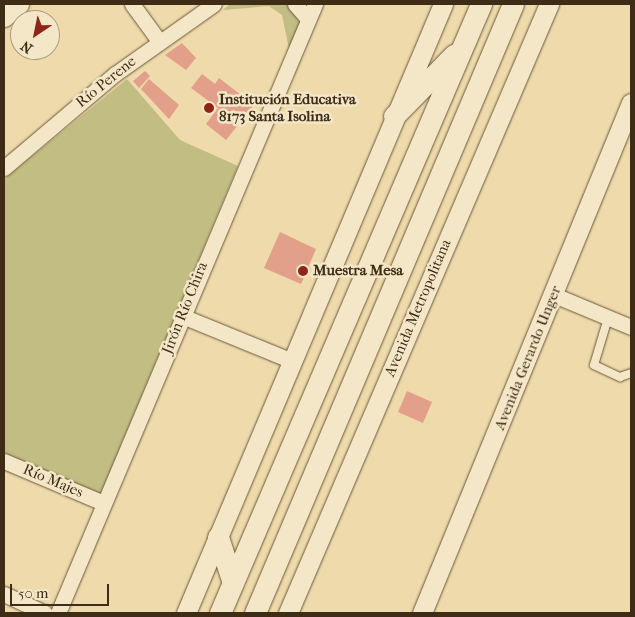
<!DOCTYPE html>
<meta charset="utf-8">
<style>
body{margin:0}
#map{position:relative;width:635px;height:617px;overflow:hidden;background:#eedaaa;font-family:"IM FELL French Canon",serif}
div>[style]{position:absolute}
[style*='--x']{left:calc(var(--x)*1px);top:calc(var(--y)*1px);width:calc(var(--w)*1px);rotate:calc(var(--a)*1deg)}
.green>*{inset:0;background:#c1bd83}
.building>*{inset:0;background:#e2a08a}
.roads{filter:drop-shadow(0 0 1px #6b583c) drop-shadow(0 0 1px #6b583c)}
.service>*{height:8px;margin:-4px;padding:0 4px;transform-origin:4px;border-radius:4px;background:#f4e7c8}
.minor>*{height:15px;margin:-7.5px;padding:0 7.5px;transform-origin:7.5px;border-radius:7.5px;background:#f4e7c8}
.tertiary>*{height:19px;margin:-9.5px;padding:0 9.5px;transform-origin:9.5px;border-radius:9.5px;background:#f4e7c8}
.secondary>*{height:21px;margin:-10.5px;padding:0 10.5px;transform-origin:10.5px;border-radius:10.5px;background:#f4e7c8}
.dots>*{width:14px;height:14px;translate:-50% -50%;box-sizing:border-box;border:2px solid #f4e7c8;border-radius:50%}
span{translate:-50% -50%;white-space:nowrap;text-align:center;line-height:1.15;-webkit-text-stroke:5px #f4e7c8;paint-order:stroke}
.street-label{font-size:15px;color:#3f2c17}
.poi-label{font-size:15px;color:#3f2c17;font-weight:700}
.left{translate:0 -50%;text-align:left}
.frame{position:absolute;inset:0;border:5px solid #3f2c17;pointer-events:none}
.north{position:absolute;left:10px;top:10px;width:50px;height:50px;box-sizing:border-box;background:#f4e7c8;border:1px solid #ac9c81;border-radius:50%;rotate:214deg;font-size:14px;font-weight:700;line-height:20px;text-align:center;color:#3f2c17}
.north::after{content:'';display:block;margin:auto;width:18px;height:22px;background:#8f2418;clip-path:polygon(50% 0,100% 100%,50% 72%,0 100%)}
.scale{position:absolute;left:10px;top:584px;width:99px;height:22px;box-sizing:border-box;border:2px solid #3f2c17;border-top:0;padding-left:6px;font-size:15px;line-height:18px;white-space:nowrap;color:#3f2c17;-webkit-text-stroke:4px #f4e7c8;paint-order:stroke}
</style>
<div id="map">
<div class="green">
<div style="clip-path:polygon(230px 4px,309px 4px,289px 49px,282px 15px,269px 6px,223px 10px)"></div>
<div style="clip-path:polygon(127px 79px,180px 140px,238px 166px,100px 495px,4px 453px,4px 179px)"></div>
</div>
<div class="building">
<div style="clip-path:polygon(182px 43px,196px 58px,186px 70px,165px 55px)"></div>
<div style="clip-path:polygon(145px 71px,150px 76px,139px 88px,133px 81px)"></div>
<div style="clip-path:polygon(202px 74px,215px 84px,219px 78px,254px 105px,226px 140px,206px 124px,218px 108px,191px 88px)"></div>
<div style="clip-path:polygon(149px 79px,179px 105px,169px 119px,141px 89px)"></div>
<div style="clip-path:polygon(280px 232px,316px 249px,301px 284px,264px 268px)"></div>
<div style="clip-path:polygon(407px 391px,432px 402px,423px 423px,398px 412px)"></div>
</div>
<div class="roads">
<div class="service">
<div style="--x:608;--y:318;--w:49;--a:106.6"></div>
<div style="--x:594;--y:365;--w:29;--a:25"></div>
<div style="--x:620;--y:377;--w:12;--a:-20"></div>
</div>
<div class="minor">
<div style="--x:132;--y:4;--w:46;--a:53.9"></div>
<div style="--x:295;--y:4;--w:20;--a:49"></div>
<div style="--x:4;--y:168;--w:145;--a:-40.3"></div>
<div style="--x:115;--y:74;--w:121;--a:-35.3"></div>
<div style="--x:554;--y:295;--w:83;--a:22.6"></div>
<div style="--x:182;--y:316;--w:117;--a:22.2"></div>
<div style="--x:4;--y:461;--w:105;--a:22.9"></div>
<div style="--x:4;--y:594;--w:45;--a:24.9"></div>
<div style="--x:58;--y:613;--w:661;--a:-67.12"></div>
</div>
<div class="tertiary">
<div style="--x:4;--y:17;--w:20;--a:-41"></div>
<div style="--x:186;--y:613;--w:661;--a:-67.12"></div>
<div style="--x:288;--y:613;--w:663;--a:-66.8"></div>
<div style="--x:422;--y:613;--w:551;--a:-67.72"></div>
</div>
<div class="secondary">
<div style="--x:394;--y:116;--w:86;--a:-45.5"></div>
<div style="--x:218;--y:537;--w:48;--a:71.9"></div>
<div style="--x:220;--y:613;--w:663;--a:-66.8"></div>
<div style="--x:255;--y:613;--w:661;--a:-67.04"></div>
</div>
</div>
<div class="dots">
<div style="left:209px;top:108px;background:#8f2418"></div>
<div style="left:303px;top:271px;background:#8f2418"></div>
</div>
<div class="street-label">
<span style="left:106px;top:82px;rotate:-39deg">Río Perene</span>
<span style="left:185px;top:308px;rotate:-68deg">Jirón Río Chira</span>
<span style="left:418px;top:308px;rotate:-67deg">Avenida Metropolitana</span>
<span style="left:528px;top:358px;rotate:-68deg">Avenida Gerardo Unger</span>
<span style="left:53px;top:481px;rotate:23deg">Río Majes</span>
</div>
<div class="poi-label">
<span class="left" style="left:219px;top:108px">Institución Educativa<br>8173 Santa Isolina</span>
<span class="left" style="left:313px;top:271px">Muestra Mesa</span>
</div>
<div class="frame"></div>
<div class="north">N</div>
<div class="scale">50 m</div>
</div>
